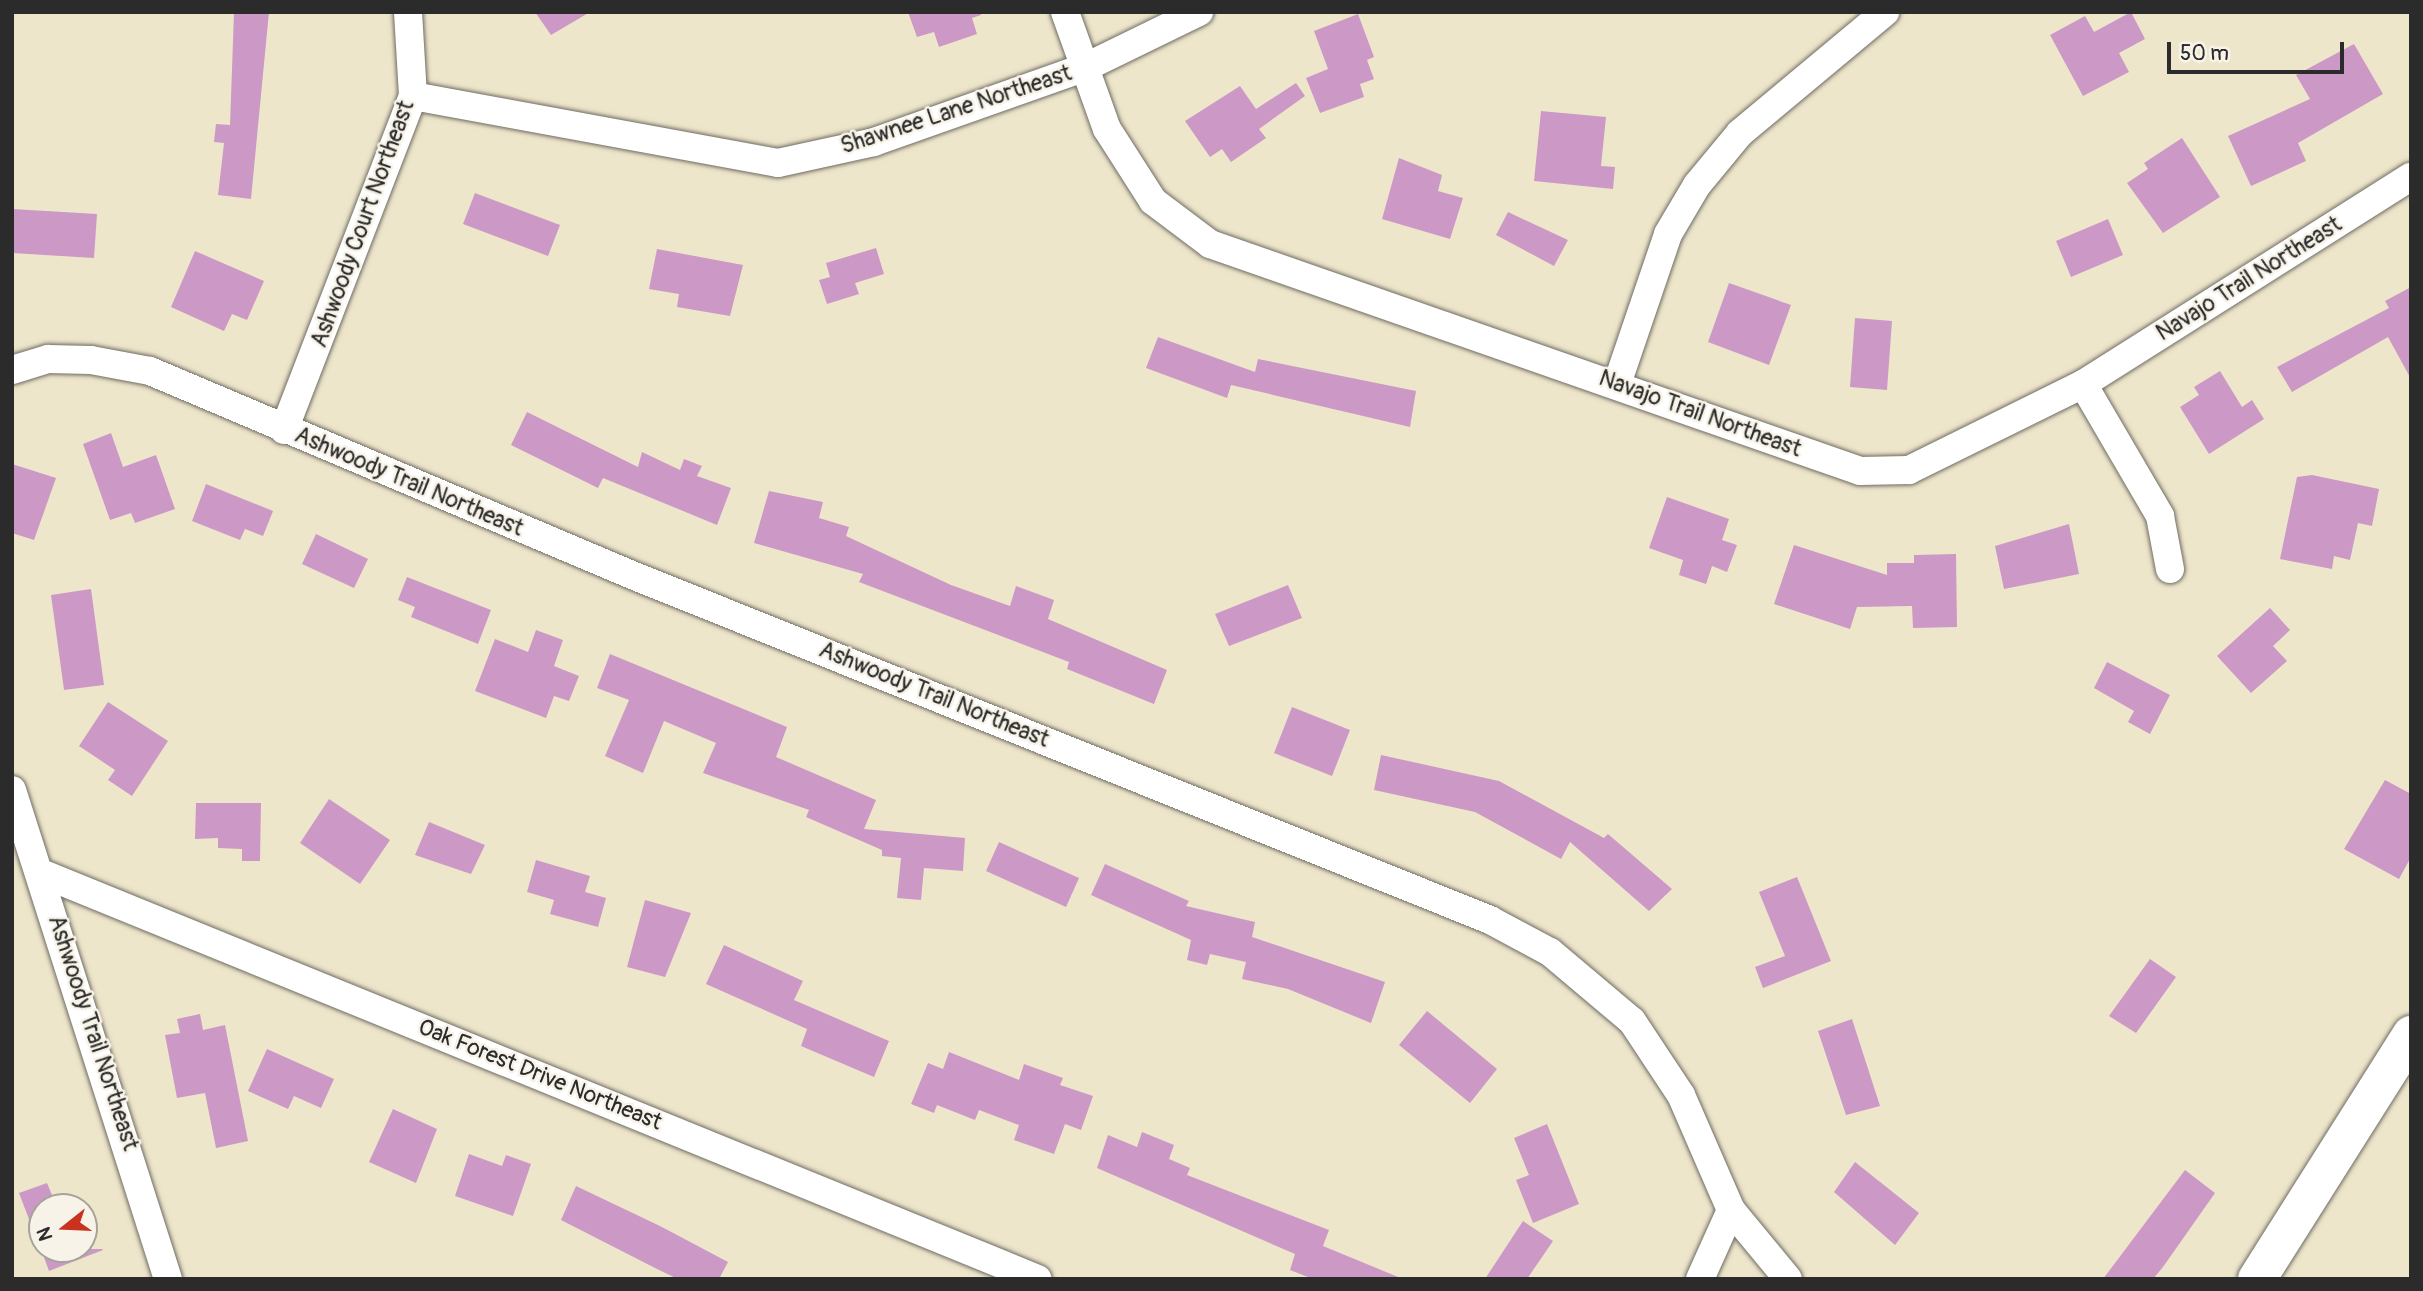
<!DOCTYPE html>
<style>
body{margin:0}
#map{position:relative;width:2423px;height:1291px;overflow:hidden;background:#eee6cb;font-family:Pangolin,sans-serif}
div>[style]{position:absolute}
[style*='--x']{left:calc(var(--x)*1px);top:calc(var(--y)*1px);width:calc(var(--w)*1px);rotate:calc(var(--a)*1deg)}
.building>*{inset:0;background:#cc99c6}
.roads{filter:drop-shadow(0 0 2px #6f6c63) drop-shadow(0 0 2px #6f6c63)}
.street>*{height:28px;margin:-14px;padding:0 14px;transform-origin:14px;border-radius:14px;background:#fff}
.secondary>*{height:38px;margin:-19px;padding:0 19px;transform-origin:19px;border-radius:19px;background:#fff}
span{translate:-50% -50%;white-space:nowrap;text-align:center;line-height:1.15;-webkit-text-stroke:5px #f7f3e8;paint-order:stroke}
.street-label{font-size:23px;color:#2b2b2b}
.frame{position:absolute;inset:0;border:14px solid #2b2b2b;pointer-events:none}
.north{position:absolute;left:28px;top:1193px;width:70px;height:70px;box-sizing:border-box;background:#f7f3e8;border:2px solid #a5a39c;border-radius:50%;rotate:252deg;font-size:19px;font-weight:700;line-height:28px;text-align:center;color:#2b2b2b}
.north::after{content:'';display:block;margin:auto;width:24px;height:32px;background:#c8321e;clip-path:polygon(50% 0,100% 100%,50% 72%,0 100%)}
.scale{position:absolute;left:2167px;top:42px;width:177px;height:32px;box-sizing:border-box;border:4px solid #2b2b2b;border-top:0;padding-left:9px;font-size:21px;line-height:24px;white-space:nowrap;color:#2b2b2b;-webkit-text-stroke:5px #f7f3e8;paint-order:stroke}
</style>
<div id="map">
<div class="building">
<div style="clip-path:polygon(234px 12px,269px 12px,251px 199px,218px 195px,224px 143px,214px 142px,216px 124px,230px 125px)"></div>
<div style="clip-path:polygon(535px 12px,590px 12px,551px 35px)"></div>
<div style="clip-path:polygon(908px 12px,980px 12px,981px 15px,972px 18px,977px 34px,939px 47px,934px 32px,917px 37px)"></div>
<div style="clip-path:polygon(2131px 12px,2145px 39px,2119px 53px,2129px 72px,2083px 96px,2050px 35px,2085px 16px,2094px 32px)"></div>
<div style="clip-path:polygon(1358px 14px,1374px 57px,1367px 60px,1374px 79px,1360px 84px,1364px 97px,1320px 113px,1306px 78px,1328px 69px,1314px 31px)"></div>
<div style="clip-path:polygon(2354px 44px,2383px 94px,2298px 143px,2306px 161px,2251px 186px,2228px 136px,2310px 99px,2296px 75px)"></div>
<div style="clip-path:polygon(1296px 83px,1305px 96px,1259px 129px,1266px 138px,1231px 162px,1222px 149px,1210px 157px,1185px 121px,1240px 86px,1256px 109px)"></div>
<div style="clip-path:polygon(1541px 111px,1606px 117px,1601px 166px,1615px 167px,1613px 189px,1534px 181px)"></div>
<div style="clip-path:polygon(2182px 138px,2220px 197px,2163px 233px,2127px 183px,2148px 169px,2144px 163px)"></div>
<div style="clip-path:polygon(1399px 158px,1442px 175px,1438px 191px,1463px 198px,1450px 239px,1382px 219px)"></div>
<div style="clip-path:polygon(475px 193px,560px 225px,548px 256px,463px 224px)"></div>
<div style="clip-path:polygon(12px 209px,97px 214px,94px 258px,12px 253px)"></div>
<div style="clip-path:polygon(1508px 212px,1568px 240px,1554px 266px,1496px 235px)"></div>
<div style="clip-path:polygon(2108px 219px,2123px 255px,2071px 277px,2056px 241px)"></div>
<div style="clip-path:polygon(876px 248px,884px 274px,855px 283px,859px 294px,827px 304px,819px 280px,830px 277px,826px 263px)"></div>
<div style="clip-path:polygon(657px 249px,743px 265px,730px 316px,677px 307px,679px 294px,649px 289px)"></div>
<div style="clip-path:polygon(195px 251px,264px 281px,247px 320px,232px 314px,224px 331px,171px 307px)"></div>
<div style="clip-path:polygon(1729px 283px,1791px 305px,1769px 365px,1708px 342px)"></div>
<div style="clip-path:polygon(2411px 287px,2411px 379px,2388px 337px,2292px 392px,2277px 367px,2389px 308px,2385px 301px)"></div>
<div style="clip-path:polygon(1855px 318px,1892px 321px,1887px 390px,1850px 387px)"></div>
<div style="clip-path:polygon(1158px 337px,1255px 372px,1258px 359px,1416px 391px,1410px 427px,1231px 385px,1227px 398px,1146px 368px)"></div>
<div style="clip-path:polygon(2220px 371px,2242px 407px,2252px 400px,2264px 419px,2209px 454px,2180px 407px,2199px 395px,2194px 387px)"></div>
<div style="clip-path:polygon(527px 412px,638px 467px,642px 452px,680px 470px,684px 459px,702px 466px,697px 476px,731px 488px,717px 525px,603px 478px,598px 488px,511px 445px)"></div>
<div style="clip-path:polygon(111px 433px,123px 467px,156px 455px,175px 509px,135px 523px,131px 513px,110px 520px,83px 444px)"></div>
<div style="clip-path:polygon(12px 464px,56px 478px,34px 540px,12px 533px)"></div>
<div style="clip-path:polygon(2312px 475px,2379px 489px,2372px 526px,2358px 523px,2350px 560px,2334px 556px,2332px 569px,2280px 559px,2297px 477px)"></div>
<div style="clip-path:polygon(206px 484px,273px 511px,263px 536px,245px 529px,240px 540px,192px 521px)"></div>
<div style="clip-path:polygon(769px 491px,823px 502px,819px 518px,849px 527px,846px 536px,951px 585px,1010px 606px,1016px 586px,1054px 600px,1048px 619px,1167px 670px,1154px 704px,1067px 669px,1069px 662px,859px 582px,863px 574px,754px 543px)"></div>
<div style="clip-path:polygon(1667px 497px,1729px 519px,1722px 540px,1737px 545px,1727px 572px,1712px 566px,1706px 584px,1679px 575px,1683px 560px,1649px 548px)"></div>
<div style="clip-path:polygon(2069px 524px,2079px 574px,2004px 589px,1995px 546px)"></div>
<div style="clip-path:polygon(316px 534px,368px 559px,354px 588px,302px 564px)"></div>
<div style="clip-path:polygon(1794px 545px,1887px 575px,1887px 563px,1914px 563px,1914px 555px,1956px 554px,1957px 627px,1913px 628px,1912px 606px,1857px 607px,1850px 629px,1774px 604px)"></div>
<div style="clip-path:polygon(407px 577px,491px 610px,478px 644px,411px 617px,415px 607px,398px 600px)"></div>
<div style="clip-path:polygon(1288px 585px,1302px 618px,1229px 646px,1215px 614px)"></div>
<div style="clip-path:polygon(91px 589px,104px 685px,64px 690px,51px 595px)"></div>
<div style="clip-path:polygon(2270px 608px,2290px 630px,2273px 646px,2287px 661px,2251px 693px,2217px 656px)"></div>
<div style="clip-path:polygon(536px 630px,563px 640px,554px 666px,579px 676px,569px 701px,554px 696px,546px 718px,475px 691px,495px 639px,528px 652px)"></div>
<div style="clip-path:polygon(610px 654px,787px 727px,776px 757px,876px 800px,864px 829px,965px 838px,963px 871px,924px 868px,921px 900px,897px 898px,901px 858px,882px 856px,882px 850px,806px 817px,809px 810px,703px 773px,716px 743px,664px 721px,643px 773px,605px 756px,629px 700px,597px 688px)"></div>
<div style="clip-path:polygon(2107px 662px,2170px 695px,2150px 734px,2128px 722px,2134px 711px,2094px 688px)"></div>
<div style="clip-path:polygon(108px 702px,168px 741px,132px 796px,108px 780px,115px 770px,79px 746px)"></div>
<div style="clip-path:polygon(1292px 707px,1350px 730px,1332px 776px,1274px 753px)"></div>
<div style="clip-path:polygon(1381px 755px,1499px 781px,1604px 838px,1608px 834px,1672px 889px,1649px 911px,1570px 842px,1561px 859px,1475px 812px,1374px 790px)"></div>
<div style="clip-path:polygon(2385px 780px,2411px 794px,2411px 857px,2399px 879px,2344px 849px)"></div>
<div style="clip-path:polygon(329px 799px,390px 840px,360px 884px,300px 843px)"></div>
<div style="clip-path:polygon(196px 803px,261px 803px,260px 861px,242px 861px,242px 849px,218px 848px,218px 838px,195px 839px)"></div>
<div style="clip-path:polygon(429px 822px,485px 845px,471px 874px,415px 855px)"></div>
<div style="clip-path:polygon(999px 842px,1079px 878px,1066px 907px,986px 871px)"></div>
<div style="clip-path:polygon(536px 860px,590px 876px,585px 892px,606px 898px,598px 927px,550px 914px,554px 900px,527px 892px)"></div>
<div style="clip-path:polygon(1105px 864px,1189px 901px,1186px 906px,1255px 922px,1252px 937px,1385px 982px,1371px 1023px,1288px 989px,1242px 979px,1246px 962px,1210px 954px,1207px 965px,1187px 960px,1191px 940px,1091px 895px)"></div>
<div style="clip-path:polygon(1797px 877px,1831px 961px,1763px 988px,1755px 967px,1785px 956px,1759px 892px)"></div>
<div style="clip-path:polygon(645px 900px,691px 913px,665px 977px,627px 967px)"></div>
<div style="clip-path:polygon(724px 945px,803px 981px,794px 1000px,889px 1041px,874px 1077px,801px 1046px,807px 1029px,706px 984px)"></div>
<div style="clip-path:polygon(2150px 959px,2176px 977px,2136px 1033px,2109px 1016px)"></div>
<div style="clip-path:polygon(1427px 1011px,1497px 1069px,1470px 1103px,1399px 1045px)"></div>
<div style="clip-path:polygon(200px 1014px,203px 1030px,225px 1025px,248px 1141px,216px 1148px,205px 1093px,177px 1098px,165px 1035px,180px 1033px,177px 1019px)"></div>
<div style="clip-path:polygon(1852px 1019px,1880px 1106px,1846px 1115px,1818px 1031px)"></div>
<div style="clip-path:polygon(267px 1049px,334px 1079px,321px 1108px,294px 1096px,288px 1109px,248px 1091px)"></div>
<div style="clip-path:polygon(949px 1052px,1019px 1080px,1024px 1064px,1063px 1078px,1060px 1085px,1093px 1096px,1081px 1130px,1065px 1124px,1054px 1154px,1014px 1140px,1019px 1125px,979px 1110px,975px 1120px,937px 1105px,934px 1113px,911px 1104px,928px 1063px,943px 1069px)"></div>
<div style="clip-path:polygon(393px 1109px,437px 1129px,416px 1183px,369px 1162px)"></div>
<div style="clip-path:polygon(1547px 1124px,1579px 1204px,1533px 1223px,1516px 1180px,1529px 1175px,1514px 1138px)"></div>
<div style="clip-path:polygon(1142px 1132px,1174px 1145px,1169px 1159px,1190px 1168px,1187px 1175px,1329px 1230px,1323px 1246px,1403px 1279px,1313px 1279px,1290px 1270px,1295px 1254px,1097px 1168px,1108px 1135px,1137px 1147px)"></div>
<div style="clip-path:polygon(469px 1154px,502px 1166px,506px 1155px,531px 1164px,513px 1216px,455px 1196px)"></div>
<div style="clip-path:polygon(1855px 1162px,1919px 1213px,1895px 1245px,1834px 1192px)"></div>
<div style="clip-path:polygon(2185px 1170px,2215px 1193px,2163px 1267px,2153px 1279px,2103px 1279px)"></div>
<div style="clip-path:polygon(47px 1183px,57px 1207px,42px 1207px,40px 1248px,19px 1193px)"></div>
<div style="clip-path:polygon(576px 1186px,660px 1226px,728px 1262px,719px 1279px,678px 1279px,659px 1270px,561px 1220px)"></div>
<div style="clip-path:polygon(1523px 1221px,1553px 1241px,1527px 1279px,1485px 1279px)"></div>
<div style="clip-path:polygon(41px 1249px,102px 1249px,103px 1250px,49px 1271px)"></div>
</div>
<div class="roads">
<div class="street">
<div style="--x:1065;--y:12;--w:124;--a:70.3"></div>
<div style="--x:1107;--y:129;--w:85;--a:57.4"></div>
<div style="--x:1153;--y:201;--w:71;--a:37"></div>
<div style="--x:1210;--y:244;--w:688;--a:19.25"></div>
<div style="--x:1860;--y:471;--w:49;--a:-1.2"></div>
<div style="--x:1909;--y:470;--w:194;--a:-26.3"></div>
<div style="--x:2083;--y:384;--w:388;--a:-32.3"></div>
<div style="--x:413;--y:96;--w:371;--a:10.4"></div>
<div style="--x:778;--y:163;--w:98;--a:-12.3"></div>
<div style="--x:874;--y:142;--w:225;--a:-19.5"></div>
<div style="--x:1086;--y:67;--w:126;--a:-26"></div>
<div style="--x:12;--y:370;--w:38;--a:-17"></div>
<div style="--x:48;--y:359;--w:43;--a:1.3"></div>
<div style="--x:91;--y:360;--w:60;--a:10.6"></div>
<div style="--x:150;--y:371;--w:523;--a:22.94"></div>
<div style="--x:632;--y:575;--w:925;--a:21.9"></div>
<div style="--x:1490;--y:920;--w:68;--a:28.1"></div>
<div style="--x:1550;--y:952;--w:107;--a:40.1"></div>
<div style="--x:1632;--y:1021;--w:89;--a:56.5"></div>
<div style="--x:1681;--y:1095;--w:125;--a:66.5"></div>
<div style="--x:1731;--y:1210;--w:89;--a:50.4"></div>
<div style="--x:1617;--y:384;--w:158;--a:-71.2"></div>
<div style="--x:1668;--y:234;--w:57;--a:-59.4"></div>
<div style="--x:1697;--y:185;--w:67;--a:-50.4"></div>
<div style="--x:1740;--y:133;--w:189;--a:-39.8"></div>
<div style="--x:2083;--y:384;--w:153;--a:59.7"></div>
<div style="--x:2160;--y:516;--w:54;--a:79.3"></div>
<div style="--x:284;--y:430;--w:358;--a:-68.9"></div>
<div style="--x:413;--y:96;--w:84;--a:-93.4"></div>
<div style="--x:12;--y:790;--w:513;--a:72.31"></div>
<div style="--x:41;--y:873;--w:1076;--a:22.16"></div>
<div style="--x:1700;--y:1279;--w:76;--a:-65.8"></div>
</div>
<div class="secondary">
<div style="--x:2257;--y:1279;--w:289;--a:-57.7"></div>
</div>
</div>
<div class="street-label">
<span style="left:956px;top:110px;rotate:-18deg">Shawnee Lane Northeast</span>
<span style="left:363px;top:224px;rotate:-70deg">Ashwoody Court Northeast</span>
<span style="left:2249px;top:279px;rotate:-32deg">Navajo Trail Northeast</span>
<span style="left:1700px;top:414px;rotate:20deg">Navajo Trail Northeast</span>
<span style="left:409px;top:482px;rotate:23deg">Ashwoody Trail Northeast</span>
<span style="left:934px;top:695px;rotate:22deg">Ashwoody Trail Northeast</span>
<span style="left:93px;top:1033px;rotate:72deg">Ashwoody Trail Northeast</span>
<span style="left:540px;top:1075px;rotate:22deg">Oak Forest Drive Northeast</span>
</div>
<div class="frame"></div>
<div class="north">N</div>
<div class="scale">50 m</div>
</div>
